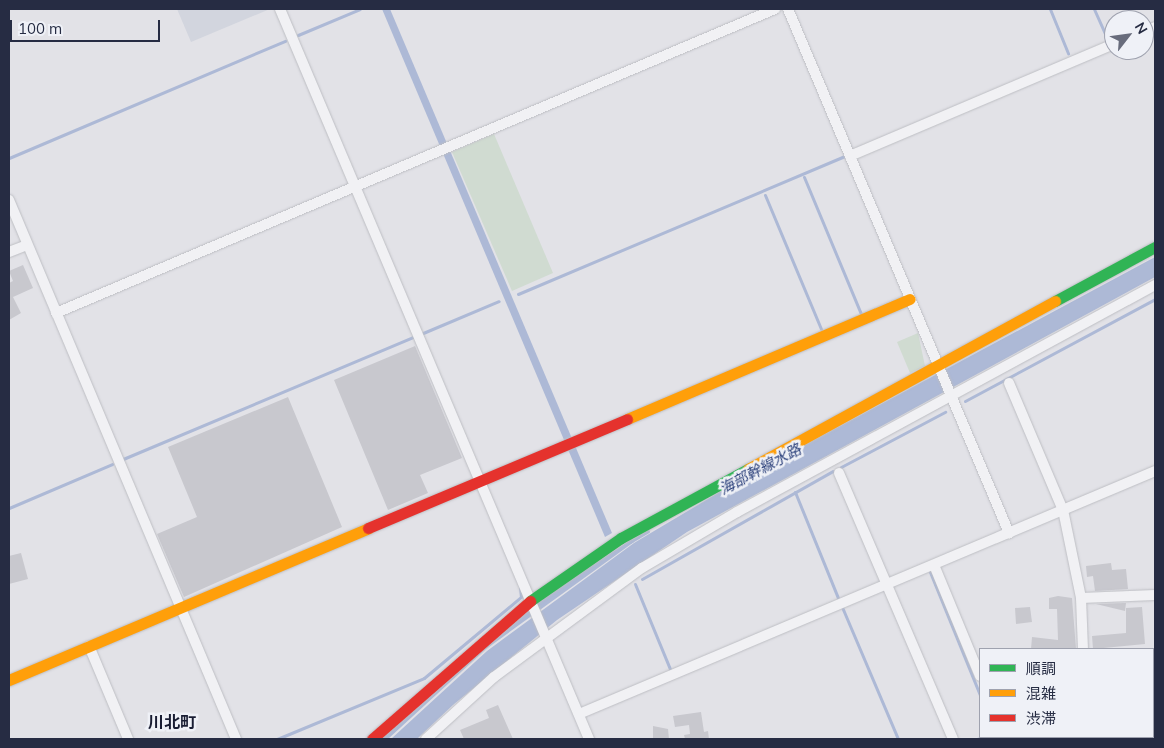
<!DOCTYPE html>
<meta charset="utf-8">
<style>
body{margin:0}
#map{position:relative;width:1164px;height:748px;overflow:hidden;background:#e2e2e7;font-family:Mulish,"Noto Sans JP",sans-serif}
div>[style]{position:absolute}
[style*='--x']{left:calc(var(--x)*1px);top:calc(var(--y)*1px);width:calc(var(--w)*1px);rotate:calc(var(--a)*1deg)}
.built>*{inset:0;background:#d2d5de}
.green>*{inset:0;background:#d0dbd1}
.water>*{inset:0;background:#adb9d6}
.stream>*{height:3px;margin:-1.5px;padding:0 1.5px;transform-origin:1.5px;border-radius:1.5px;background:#adb9d6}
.building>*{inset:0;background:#c8c8ce}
.roads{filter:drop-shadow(0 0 1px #bdbec3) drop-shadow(0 0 1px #bdbec3)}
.street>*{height:10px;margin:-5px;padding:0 5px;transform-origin:5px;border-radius:5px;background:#f1f1f4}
.fast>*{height:11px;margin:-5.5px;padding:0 5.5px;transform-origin:5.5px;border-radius:5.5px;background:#30b455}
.slow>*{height:11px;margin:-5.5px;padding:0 5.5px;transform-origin:5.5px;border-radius:5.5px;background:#ff9f0a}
.jam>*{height:11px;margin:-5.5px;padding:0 5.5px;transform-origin:5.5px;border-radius:5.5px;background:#e5322d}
span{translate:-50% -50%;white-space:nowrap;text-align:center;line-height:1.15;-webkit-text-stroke:5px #eff1f7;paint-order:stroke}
.water-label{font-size:15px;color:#2c417b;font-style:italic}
.quarter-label{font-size:16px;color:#191d33;font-weight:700}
.frame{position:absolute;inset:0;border:10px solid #262c43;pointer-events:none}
.legend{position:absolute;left:979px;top:648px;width:175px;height:90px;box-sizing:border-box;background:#eff1f7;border:1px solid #9fa2af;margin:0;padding:6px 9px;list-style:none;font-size:15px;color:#262c43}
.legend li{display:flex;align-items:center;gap:10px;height:25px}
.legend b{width:25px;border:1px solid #9fa2af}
.north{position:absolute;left:1104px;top:10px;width:50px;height:50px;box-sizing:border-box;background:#eff1f7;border:1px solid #9fa2af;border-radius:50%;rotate:60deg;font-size:14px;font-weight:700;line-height:20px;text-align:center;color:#262c43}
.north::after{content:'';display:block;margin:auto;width:18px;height:22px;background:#686c7c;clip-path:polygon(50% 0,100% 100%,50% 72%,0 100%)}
.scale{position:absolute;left:10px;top:20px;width:150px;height:22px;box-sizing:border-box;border:2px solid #262c43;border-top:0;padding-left:6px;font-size:15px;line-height:18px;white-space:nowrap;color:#262c43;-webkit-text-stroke:4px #eff1f7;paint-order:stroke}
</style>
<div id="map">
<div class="built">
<div style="clip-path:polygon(177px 9px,270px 9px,191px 42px)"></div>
</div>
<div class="green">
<div style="clip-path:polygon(494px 134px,553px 273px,512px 291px,452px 152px)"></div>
<div style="clip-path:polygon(918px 333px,925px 366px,910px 373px,897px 342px)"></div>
</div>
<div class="water">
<div style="clip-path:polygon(382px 9px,390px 9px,612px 533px,605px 537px)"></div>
<div style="clip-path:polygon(1155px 257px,1155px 277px,687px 532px,557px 620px,453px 705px,417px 739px,391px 739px,487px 651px,634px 543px,738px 481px)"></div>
<div style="clip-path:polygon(632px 539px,634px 542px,486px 649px,388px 739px,378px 739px,525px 610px)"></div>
</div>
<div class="stream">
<div style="--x:1050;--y:9;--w:48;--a:67.8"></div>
<div style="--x:1094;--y:9;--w:32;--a:66"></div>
<div style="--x:298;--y:35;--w:67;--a:-22.8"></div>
<div style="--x:9;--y:158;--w:300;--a:-23"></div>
<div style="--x:804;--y:177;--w:148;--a:67.4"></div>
<div style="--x:765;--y:195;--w:145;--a:67.3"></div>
<div style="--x:518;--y:294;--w:354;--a:-22.9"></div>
<div style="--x:423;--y:333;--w:82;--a:-22.8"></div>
<div style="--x:965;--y:401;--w:216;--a:-28.2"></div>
<div style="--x:123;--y:459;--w:315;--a:-22.8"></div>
<div style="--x:841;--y:467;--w:118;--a:-27.9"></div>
<div style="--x:795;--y:492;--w:114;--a:67.9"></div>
<div style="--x:9;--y:508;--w:112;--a:-23.1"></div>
<div style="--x:630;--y:542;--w:21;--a:-31"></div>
<div style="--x:930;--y:572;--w:133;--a:67.9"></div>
<div style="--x:642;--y:579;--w:219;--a:-29.5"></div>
<div style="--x:635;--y:584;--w:92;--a:67.6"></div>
<div style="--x:842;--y:607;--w:143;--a:67"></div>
<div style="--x:277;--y:739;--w:159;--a:-22.5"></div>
<div style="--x:424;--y:678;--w:126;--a:-39.9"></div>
<div style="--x:521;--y:597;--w:10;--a:-96"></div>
<div style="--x:977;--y:739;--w:6;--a:-18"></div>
</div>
<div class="building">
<div style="clip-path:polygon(23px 265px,33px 288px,13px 297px,21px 313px,9px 320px,9px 283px,13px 281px,9px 271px)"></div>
<div style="clip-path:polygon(415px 346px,462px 458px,420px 475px,428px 493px,388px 510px,334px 380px)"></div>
<div style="clip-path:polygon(288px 397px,342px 527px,184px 597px,157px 534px,197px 517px,168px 447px)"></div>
<div style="clip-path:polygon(21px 553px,28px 579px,9px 584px,9px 556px)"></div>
<div style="clip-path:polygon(1111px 563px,1112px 570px,1126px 569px,1128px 589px,1095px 591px,1093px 576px,1087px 577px,1086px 566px)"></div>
<div style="clip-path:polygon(1058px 596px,1072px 598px,1076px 649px,1031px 649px,1032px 637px,1058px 640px,1057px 609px,1049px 609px,1049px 598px)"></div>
<div style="clip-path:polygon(1126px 603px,1125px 611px,1096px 604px)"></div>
<div style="clip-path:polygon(1030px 607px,1032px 622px,1016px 624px,1015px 608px)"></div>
<div style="clip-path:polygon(1142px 607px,1145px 644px,1093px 649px,1092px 636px,1126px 633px,1126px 608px)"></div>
<div style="clip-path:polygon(498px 705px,513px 739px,464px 739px,460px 730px,489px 718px,486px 710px)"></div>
<div style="clip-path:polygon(701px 712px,704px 732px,708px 731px,709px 739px,685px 739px,684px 735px,690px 734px,689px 725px,675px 727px,673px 716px)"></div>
<div style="clip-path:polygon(653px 726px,668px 729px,669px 739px,653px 739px)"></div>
</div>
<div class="roads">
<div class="street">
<div style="--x:280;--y:9;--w:793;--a:67.06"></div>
<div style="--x:788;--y:9;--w:569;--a:67.13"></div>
<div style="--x:1144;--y:32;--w:12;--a:-24"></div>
<div style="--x:850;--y:156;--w:287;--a:-23"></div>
<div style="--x:9;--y:200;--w:585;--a:67.16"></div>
<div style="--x:9;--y:252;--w:19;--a:-21"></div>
<div style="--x:56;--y:313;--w:781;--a:-22.92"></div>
<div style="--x:1009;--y:383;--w:138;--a:67"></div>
<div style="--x:1063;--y:510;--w:90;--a:78.4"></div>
<div style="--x:1081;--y:598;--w:51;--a:87.8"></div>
<div style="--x:839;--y:473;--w:289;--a:66.8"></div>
<div style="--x:934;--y:565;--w:120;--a:67.5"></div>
<div style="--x:1081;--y:598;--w:74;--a:-2.3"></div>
<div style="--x:89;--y:646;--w:101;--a:67.2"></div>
<div style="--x:579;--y:714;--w:625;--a:-22.87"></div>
<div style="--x:1005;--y:737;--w:2;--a:63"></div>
<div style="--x:1107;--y:737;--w:2;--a:63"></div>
<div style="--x:426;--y:739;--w:92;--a:-42.4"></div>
<div style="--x:494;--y:677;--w:184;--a:-36.4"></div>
<div style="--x:642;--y:568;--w:110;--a:-30.5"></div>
<div style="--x:737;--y:512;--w:476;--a:-28.5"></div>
<div style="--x:990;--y:739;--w:5;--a:-22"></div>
</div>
<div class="fast">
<div style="--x:1055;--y:301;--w:114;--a:-28.4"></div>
<div style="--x:530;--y:601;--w:111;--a:-34.7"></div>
<div style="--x:621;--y:538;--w:145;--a:-28.5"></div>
</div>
<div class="slow">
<div style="--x:627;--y:419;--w:307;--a:-23"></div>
<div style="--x:748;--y:469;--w:350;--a:-28.7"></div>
<div style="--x:9;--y:680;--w:390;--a:-22.9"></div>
</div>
<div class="jam">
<div style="--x:368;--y:528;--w:281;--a:-22.8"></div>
<div style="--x:372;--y:739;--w:210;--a:-41.1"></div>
</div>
</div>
<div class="water-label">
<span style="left:760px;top:469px;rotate:-28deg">海部幹線水路</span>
</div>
<div class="quarter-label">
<span style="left:172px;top:722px">川北町</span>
</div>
<div class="frame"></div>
<ul class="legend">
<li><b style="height:6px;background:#30b455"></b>順調</li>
<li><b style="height:6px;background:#ff9f0a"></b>混雑</li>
<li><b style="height:6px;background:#e5322d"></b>渋滞</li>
</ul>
<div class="north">N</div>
<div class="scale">100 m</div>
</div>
